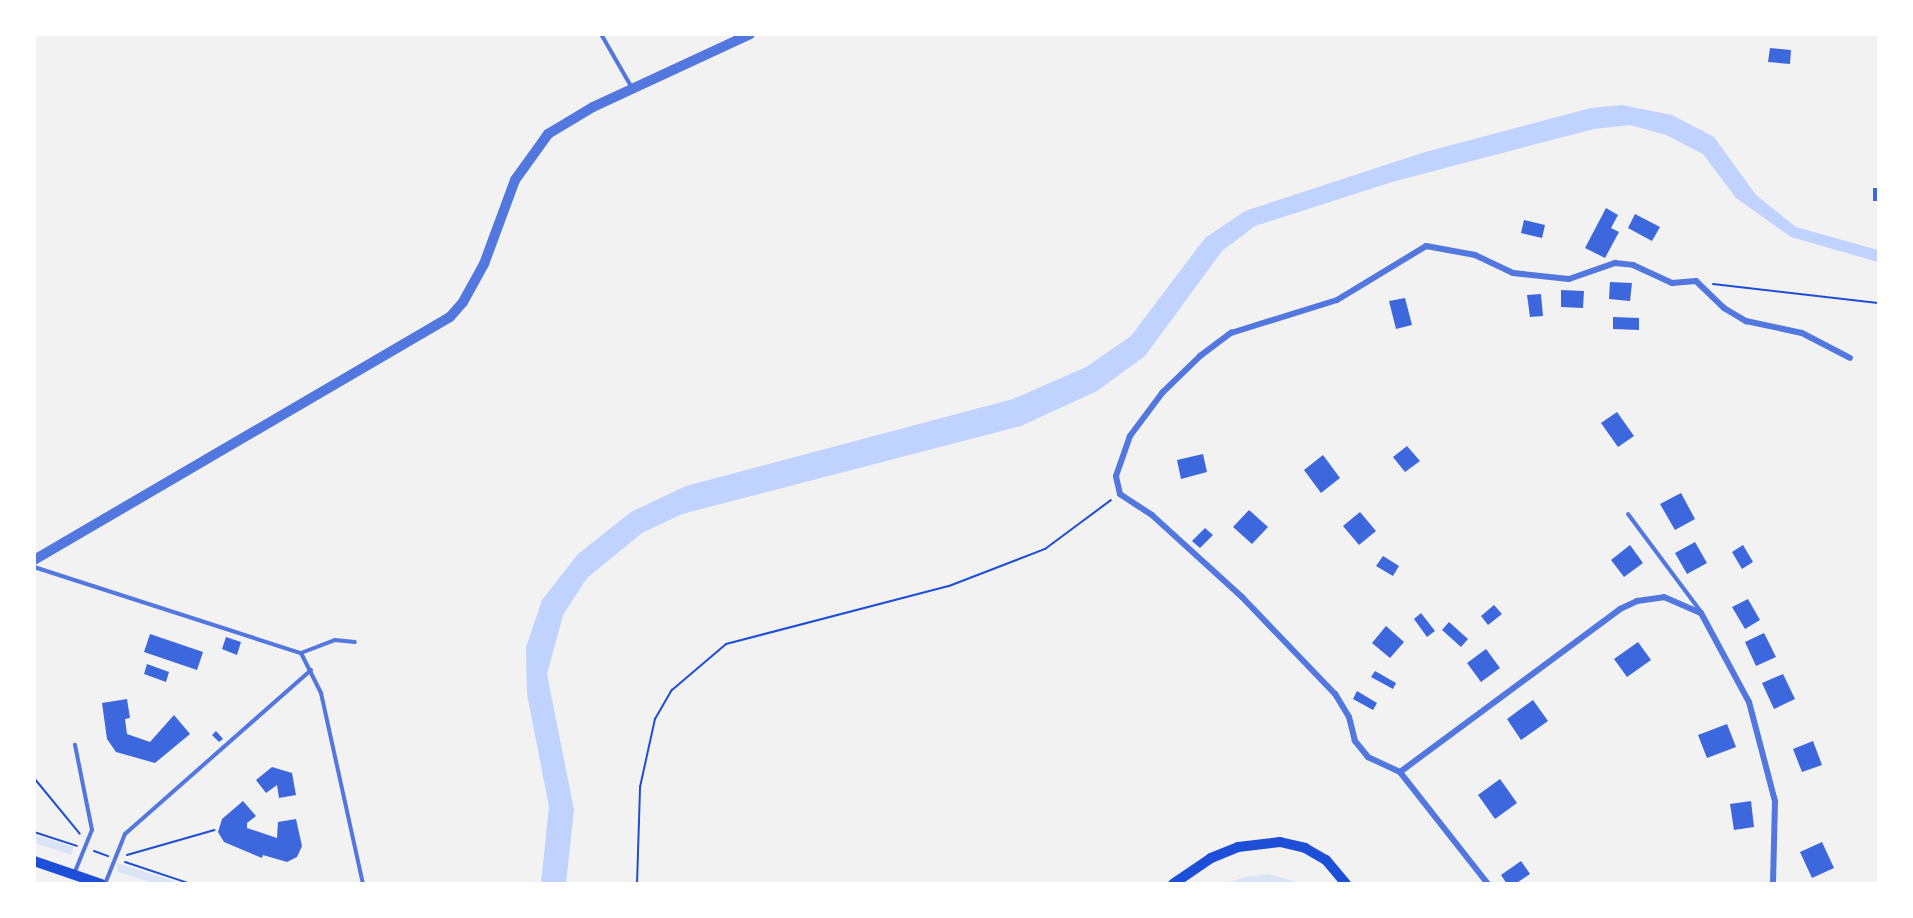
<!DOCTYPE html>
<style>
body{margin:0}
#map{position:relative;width:1913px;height:918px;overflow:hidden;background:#f2f2f2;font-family:Bitter,serif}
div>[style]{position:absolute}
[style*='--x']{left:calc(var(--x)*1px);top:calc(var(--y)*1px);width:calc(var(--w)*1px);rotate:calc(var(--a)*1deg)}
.green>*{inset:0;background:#dbe4f7}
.water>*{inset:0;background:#bfd3fe}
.building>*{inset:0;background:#3d67dc}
.path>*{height:2px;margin:-1px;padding:0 1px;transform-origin:1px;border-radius:1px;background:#1d4ed8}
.service>*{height:4px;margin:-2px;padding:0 2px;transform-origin:2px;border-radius:2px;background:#5277de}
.minor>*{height:6px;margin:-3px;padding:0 3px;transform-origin:3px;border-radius:3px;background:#5277de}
.tertiary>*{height:10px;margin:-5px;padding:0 5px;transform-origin:5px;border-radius:5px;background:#5277de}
.secondary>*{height:10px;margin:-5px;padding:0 5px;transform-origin:5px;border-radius:5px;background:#1d4ed8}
span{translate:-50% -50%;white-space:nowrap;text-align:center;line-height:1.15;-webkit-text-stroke:5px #fff;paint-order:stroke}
.frame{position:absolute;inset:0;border:36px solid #fff;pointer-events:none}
</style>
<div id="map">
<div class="green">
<div style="clip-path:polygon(35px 835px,74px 847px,71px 855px,35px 843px)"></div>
<div style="clip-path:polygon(117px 863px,180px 883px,153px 883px,118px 872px)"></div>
<div style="clip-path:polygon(1268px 874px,1301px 883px,1226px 883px,1245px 877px)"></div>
</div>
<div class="water">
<div style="clip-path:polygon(1622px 105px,1672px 115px,1714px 137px,1756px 195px,1796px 227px,1878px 250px,1878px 262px,1791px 237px,1736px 198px,1703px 154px,1666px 135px,1630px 125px,1594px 129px,1392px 182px,1255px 226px,1222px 251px,1145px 356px,1097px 391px,1021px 426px,682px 514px,642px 533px,587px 578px,563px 615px,547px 674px,574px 810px,566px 883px,541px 883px,549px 807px,527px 694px,526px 647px,542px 600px,578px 554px,631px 512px,686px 486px,1013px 399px,1086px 367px,1131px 336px,1205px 238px,1245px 211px,1425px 152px,1591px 108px)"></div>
</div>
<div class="building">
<div style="clip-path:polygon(1770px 48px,1791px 50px,1790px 64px,1768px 62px)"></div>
<div style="clip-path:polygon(1873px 188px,1878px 188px,1878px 201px,1873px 201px)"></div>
<div style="clip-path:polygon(1606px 208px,1618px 215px,1611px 228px,1619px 232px,1605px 258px,1585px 248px)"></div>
<div style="clip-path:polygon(1635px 214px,1660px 227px,1652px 241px,1628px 228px)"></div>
<div style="clip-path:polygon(1524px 220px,1545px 225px,1542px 238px,1521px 233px)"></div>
<div style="clip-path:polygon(1610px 282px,1632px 283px,1630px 301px,1609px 299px)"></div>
<div style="clip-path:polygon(1561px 290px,1584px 291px,1583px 308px,1561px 307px)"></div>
<div style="clip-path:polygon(1541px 294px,1543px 316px,1530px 317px,1527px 295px)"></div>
<div style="clip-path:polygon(1405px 298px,1412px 325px,1396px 329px,1389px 301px)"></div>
<div style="clip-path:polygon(1613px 317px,1639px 318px,1639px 330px,1613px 329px)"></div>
<div style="clip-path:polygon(1617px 412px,1634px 436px,1618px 447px,1601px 423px)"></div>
<div style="clip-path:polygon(1407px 446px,1420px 461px,1405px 472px,1393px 457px)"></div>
<div style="clip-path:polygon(1203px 454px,1207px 472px,1181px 479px,1177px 460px)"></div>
<div style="clip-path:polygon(1323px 455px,1340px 478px,1321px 493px,1304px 470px)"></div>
<div style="clip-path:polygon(1681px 493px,1695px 519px,1675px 530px,1660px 504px)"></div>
<div style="clip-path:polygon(1249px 510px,1268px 527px,1252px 544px,1233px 527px)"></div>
<div style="clip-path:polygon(1360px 512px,1376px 531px,1359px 545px,1343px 526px)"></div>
<div style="clip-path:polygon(1205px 528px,1213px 535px,1200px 548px,1192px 541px)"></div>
<div style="clip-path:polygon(1695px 542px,1707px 563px,1687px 574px,1675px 553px)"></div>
<div style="clip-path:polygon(1630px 545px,1643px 563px,1624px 577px,1611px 560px)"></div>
<div style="clip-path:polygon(1743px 545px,1753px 562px,1742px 569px,1732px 552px)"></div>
<div style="clip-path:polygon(1383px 556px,1399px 566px,1393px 576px,1376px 566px)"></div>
<div style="clip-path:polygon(1748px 599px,1760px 620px,1745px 629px,1732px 607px)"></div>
<div style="clip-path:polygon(1494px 605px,1502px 614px,1488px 625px,1481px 616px)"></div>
<div style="clip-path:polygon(1421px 613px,1435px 631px,1427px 637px,1414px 619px)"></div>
<div style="clip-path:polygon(1449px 622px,1468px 639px,1461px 647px,1442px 630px)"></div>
<div style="clip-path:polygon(1386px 626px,1404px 642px,1390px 658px,1372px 643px)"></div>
<div style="clip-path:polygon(1764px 633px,1776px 657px,1756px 666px,1745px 642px)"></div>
<div style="clip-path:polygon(150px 634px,203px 652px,197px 670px,144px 652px)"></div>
<div style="clip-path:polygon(226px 637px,241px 642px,237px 655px,222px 649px)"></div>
<div style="clip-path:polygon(1638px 642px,1651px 660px,1627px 677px,1614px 659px)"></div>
<div style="clip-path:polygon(1486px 649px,1500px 668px,1481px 682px,1467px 663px)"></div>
<div style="clip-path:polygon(147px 664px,169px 672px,166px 682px,144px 674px)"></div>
<div style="clip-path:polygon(1375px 671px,1396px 683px,1393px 689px,1371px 677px)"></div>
<div style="clip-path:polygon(1783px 674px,1795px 699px,1774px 709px,1762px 683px)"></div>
<div style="clip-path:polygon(1357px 691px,1377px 703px,1373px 710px,1353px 699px)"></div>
<div style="clip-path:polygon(127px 699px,130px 718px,125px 719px,127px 734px,150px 742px,174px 715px,190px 734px,155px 763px,116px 752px,107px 739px,102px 703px)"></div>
<div style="clip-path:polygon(1533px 700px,1548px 721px,1521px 740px,1507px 719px)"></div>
<div style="clip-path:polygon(1727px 724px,1736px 747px,1707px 758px,1698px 735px)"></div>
<div style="clip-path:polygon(216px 731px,223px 739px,219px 742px,212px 735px)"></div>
<div style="clip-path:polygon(1813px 741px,1822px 765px,1802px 772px,1793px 749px)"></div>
<div style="clip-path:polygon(272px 767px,292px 773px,296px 795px,279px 798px,277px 785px,266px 793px,256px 780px)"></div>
<div style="clip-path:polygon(1500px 779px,1517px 803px,1495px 819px,1478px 795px)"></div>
<div style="clip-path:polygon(243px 801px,256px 816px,247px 823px,247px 828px,277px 838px,278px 822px,296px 819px,302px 846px,297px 857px,287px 862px,263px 855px,262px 858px,224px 842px,218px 832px,222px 819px)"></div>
<div style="clip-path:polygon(1751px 801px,1754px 827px,1734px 830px,1730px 804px)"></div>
<div style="clip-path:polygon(1822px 842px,1834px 868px,1812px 878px,1800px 852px)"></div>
<div style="clip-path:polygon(1521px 861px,1530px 874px,1515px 884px,1507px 884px,1501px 875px)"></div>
</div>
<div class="path">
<div style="--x:1713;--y:284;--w:166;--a:6.6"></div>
<div style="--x:34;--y:778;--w:72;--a:50.6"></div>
<div style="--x:34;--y:832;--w:45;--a:18"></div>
<div style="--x:94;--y:851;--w:15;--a:20"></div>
<div style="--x:127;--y:855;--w:91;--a:-16"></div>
<div style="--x:125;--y:862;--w:70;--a:18.4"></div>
<div style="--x:637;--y:884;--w:97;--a:-88.2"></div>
<div style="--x:640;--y:787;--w:70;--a:-77.6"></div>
<div style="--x:655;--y:719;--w:34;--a:-60"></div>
<div style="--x:672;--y:690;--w:71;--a:-40.4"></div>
<div style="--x:726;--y:644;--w:230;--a:-14.6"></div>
<div style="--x:949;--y:586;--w:103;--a:-21.1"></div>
<div style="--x:1045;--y:549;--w:82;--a:-36.6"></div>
</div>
<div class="service">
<div style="--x:601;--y:34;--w:62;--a:60.1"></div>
<div style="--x:1628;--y:514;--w:122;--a:53.3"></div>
<div style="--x:34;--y:567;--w:281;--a:17.9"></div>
<div style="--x:301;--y:653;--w:45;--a:63.4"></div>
<div style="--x:321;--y:693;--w:196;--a:77.6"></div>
<div style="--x:301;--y:653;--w:36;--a:-21"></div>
<div style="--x:335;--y:640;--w:20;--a:6"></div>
<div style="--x:74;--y:874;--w:48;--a:-67.8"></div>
<div style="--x:92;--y:830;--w:87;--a:-101.3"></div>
<div style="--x:105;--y:884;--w:54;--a:-68.2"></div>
<div style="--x:125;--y:834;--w:248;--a:-41.4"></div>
</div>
<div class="minor">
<div style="--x:1400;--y:772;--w:35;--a:-155"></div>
<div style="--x:1368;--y:757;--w:21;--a:-129"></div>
<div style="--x:1355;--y:741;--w:25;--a:-104"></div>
<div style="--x:1349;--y:717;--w:27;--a:-121"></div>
<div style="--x:1335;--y:694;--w:134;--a:-133.8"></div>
<div style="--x:1242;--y:597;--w:122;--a:-137.7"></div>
<div style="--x:1152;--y:515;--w:38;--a:-147"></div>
<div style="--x:1120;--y:494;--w:18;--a:-103"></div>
<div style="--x:1116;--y:476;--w:42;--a:-70.7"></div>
<div style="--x:1130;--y:436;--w:54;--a:-53.3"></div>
<div style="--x:1162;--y:393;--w:53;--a:-44.2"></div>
<div style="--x:1200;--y:356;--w:39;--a:-37"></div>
<div style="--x:1231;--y:333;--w:111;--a:-17.3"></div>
<div style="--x:1337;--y:300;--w:104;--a:-31.2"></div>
<div style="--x:1426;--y:246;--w:50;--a:10.4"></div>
<div style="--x:1475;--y:255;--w:42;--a:25.3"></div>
<div style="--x:1513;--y:273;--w:56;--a:6.1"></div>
<div style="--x:1569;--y:279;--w:49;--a:-19.2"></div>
<div style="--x:1615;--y:263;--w:18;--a:6"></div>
<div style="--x:1633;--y:265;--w:43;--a:24.8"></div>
<div style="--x:1672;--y:283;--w:24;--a:-5"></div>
<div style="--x:1696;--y:281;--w:39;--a:44"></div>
<div style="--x:1724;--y:308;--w:26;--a:31"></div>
<div style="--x:1746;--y:321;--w:57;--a:12.1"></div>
<div style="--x:1802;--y:333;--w:54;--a:27.5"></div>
<div style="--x:1488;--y:884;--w:142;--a:-128.2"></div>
<div style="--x:1400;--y:772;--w:274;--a:-36.5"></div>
<div style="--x:1620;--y:609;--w:19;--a:-25"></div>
<div style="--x:1637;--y:601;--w:27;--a:-8"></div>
<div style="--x:1664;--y:597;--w:40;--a:23.4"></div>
<div style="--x:1701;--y:613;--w:101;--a:61.7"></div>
<div style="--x:1749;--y:702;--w:102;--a:75.3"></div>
<div style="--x:1775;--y:801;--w:83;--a:91.4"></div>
</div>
<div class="tertiary">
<div style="--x:34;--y:560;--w:482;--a:-30.3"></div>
<div style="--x:450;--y:317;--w:20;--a:-49"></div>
<div style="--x:463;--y:302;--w:43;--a:-61.1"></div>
<div style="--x:484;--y:264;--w:90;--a:-69.7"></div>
<div style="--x:515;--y:180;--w:57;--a:-54.3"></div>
<div style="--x:548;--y:134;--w:52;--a:-31"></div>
<div style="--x:593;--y:107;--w:173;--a:-24.9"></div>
</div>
<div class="secondary">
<div style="--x:34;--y:861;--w:71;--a:18.9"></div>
<div style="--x:1173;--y:884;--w:46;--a:-34.4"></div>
<div style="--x:1211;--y:858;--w:29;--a:-22"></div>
<div style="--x:1238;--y:847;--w:42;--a:-6.8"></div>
<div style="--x:1280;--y:842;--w:26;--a:13"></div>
<div style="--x:1305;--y:848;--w:24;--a:30"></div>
<div style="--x:1326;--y:860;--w:31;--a:50"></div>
</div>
<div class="frame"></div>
</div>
